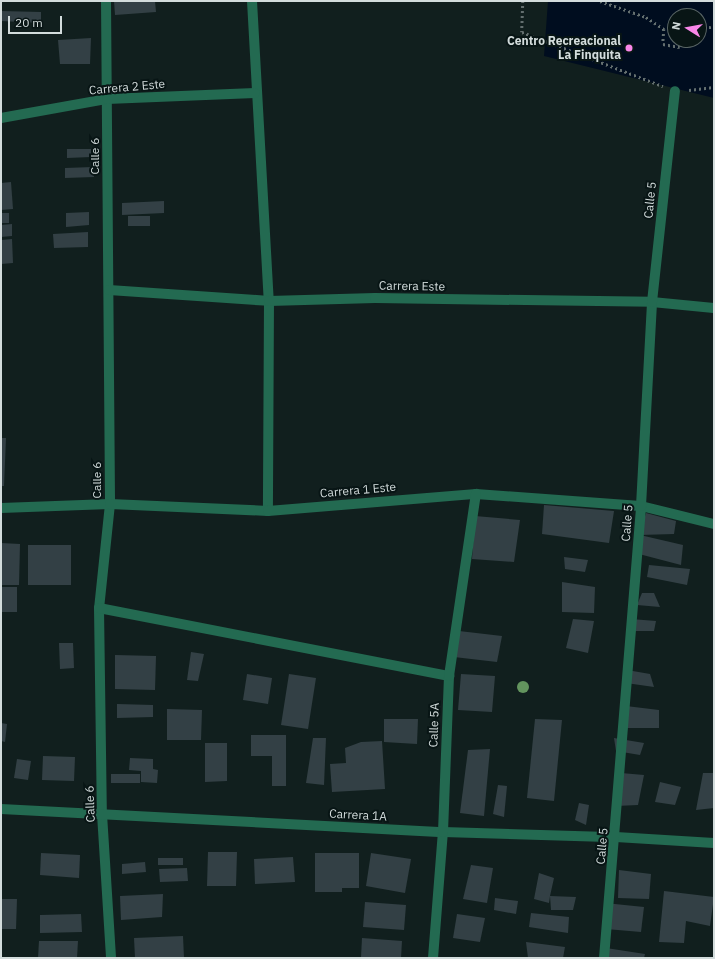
<!DOCTYPE html>
<style>
body{margin:0}
#map{position:relative;width:715px;height:959px;overflow:hidden;background:#111f1e;font-family:"IBM Plex Sans",sans-serif}
div>[style]{position:absolute}
[style*='--x']{left:calc(var(--x)*1px);top:calc(var(--y)*1px);width:calc(var(--w)*1px);rotate:calc(var(--a)*1deg)}
.water>*{inset:0;background:#000d1f}
.building>*{inset:0;background:#334045}
.path>*{height:2.5px;margin-top:-1.25px;transform-origin:0;background:repeating-linear-gradient(90deg,#646f6f 0 2px,transparent 0 5px)}
.street>*{height:10px;margin:-5px;padding:0 5px;transform-origin:5px;border-radius:5px;background:#236a51}
.trees>*{width:12px;height:12px;margin:-6px;border-radius:50%;background:#63945e}
.dots>*{width:11px;height:11px;translate:-50% -50%;box-sizing:border-box;border:2px solid #081515;border-radius:50%}
span{translate:-50% -50%;white-space:nowrap;text-align:center;line-height:1.15;-webkit-text-stroke:4px #081515;paint-order:stroke}
.poi-label{font-size:12px;color:#d3dcdc;font-weight:700}
.right{translate:-100% -50%;text-align:right}
.street-label{font-size:12px;color:#d3dcdc}
.frame{position:absolute;inset:0;border:2px solid #d3dcdc;pointer-events:none}
.north{position:absolute;left:667px;top:8px;width:40px;height:40px;box-sizing:border-box;background:#081515;border:1px solid #596565;border-radius:50%;rotate:281deg;font-size:11px;font-weight:700;line-height:16px;text-align:center;color:#d3dcdc}
.north::after{content:'';display:block;margin:auto;width:14px;height:18px;background:#f987e9;clip-path:polygon(50% 0,100% 100%,50% 72%,0 100%)}
.scale{position:absolute;left:8px;top:16px;width:54px;height:18px;box-sizing:border-box;border:2px solid #d3dcdc;border-top:0;padding-left:5px;font-size:12px;line-height:14px;white-space:nowrap;color:#d3dcdc;-webkit-text-stroke:3px #081515;paint-order:stroke}
</style>
<div id="map">
<div class="water">
<div style="clip-path:polygon(evenodd,548px 1px,714px 1px,714px 98px,544px 56px,548px 1px,675px 16px,699px 16px,699px 40px,675px 40px,675px 16px)"></div>
</div>
<div class="building">
<div style="clip-path:polygon(114px 1px,155px 1px,156px 12px,115px 15px)"></div>
<div style="clip-path:polygon(1px 11px,41px 12px,41px 23px,1px 21px)"></div>
<div style="clip-path:polygon(91px 38px,90px 64px,60px 64px,58px 40px)"></div>
<div style="clip-path:polygon(67px 149px,91px 149px,91px 157px,67px 158px)"></div>
<div style="clip-path:polygon(93px 167px,94px 177px,65px 178px,65px 168px)"></div>
<div style="clip-path:polygon(11px 182px,13px 209px,1px 210px,1px 183px)"></div>
<div style="clip-path:polygon(164px 201px,164px 213px,122px 215px,122px 203px)"></div>
<div style="clip-path:polygon(89px 212px,89px 225px,66px 227px,66px 213px)"></div>
<div style="clip-path:polygon(1px 213px,9px 213px,9px 223px,1px 223px)"></div>
<div style="clip-path:polygon(128px 216px,150px 216px,150px 226px,128px 226px)"></div>
<div style="clip-path:polygon(12px 224px,12px 236px,1px 237px,1px 225px)"></div>
<div style="clip-path:polygon(88px 232px,88px 247px,54px 248px,53px 234px)"></div>
<div style="clip-path:polygon(12px 239px,13px 263px,1px 264px,1px 240px)"></div>
<div style="clip-path:polygon(1px 438px,6px 438px,4px 486px,1px 486px)"></div>
<div style="clip-path:polygon(544px 505px,614px 511px,609px 543px,542px 534px)"></div>
<div style="clip-path:polygon(646px 513px,676px 521px,674px 534px,640px 535px)"></div>
<div style="clip-path:polygon(475px 516px,520px 520px,514px 562px,472px 559px)"></div>
<div style="clip-path:polygon(640px 535px,683px 545px,681px 565px,639px 554px)"></div>
<div style="clip-path:polygon(1px 543px,20px 544px,19px 585px,1px 585px)"></div>
<div style="clip-path:polygon(28px 545px,71px 545px,71px 585px,28px 585px)"></div>
<div style="clip-path:polygon(564px 557px,588px 560px,585px 572px,565px 569px)"></div>
<div style="clip-path:polygon(649px 565px,690px 569px,687px 585px,647px 577px)"></div>
<div style="clip-path:polygon(562px 582px,595px 587px,594px 613px,562px 612px)"></div>
<div style="clip-path:polygon(1px 587px,17px 587px,17px 612px,1px 612px)"></div>
<div style="clip-path:polygon(642px 593px,654px 593px,660px 607px,637px 605px)"></div>
<div style="clip-path:polygon(573px 619px,594px 621px,588px 653px,566px 648px)"></div>
<div style="clip-path:polygon(631px 619px,656px 621px,654px 631px,628px 631px)"></div>
<div style="clip-path:polygon(459px 631px,502px 636px,497px 662px,454px 657px)"></div>
<div style="clip-path:polygon(59px 643px,73px 643px,74px 668px,60px 669px)"></div>
<div style="clip-path:polygon(191px 652px,204px 654px,198px 681px,187px 680px)"></div>
<div style="clip-path:polygon(115px 655px,156px 656px,155px 690px,115px 689px)"></div>
<div style="clip-path:polygon(627px 670px,650px 674px,654px 687px,626px 683px)"></div>
<div style="clip-path:polygon(247px 674px,272px 678px,268px 704px,243px 700px)"></div>
<div style="clip-path:polygon(289px 674px,316px 678px,308px 729px,281px 725px)"></div>
<div style="clip-path:polygon(461px 674px,495px 676px,492px 712px,458px 710px)"></div>
<div style="clip-path:polygon(117px 704px,153px 705px,153px 717px,117px 718px)"></div>
<div style="clip-path:polygon(626px 706px,659px 710px,659px 728px,621px 728px)"></div>
<div style="clip-path:polygon(167px 709px,202px 710px,201px 740px,167px 740px)"></div>
<div style="clip-path:polygon(384px 719px,418px 719px,417px 744px,384px 742px)"></div>
<div style="clip-path:polygon(535px 719px,562px 720px,554px 801px,527px 798px)"></div>
<div style="clip-path:polygon(1px 723px,7px 724px,5px 742px,1px 741px)"></div>
<div style="clip-path:polygon(251px 735px,286px 735px,286px 786px,272px 786px,272px 756px,251px 756px)"></div>
<div style="clip-path:polygon(313px 738px,326px 738px,324px 785px,306px 783px)"></div>
<div style="clip-path:polygon(614px 738px,644px 743px,640px 755px,616px 751px)"></div>
<div style="clip-path:polygon(382px 741px,385px 789px,332px 792px,330px 764px,346px 763px,345px 748px,361px 742px)"></div>
<div style="clip-path:polygon(205px 743px,227px 743px,227px 781px,205px 782px)"></div>
<div style="clip-path:polygon(490px 749px,484px 816px,460px 813px,468px 750px)"></div>
<div style="clip-path:polygon(43px 756px,75px 757px,74px 781px,42px 780px)"></div>
<div style="clip-path:polygon(130px 758px,153px 759px,153px 769px,158px 770px,157px 783px,141px 782px,141px 771px,129px 770px)"></div>
<div style="clip-path:polygon(17px 759px,31px 761px,28px 780px,14px 778px)"></div>
<div style="clip-path:polygon(621px 773px,644px 775px,638px 805px,616px 806px)"></div>
<div style="clip-path:polygon(703px 773px,714px 773px,714px 808px,696px 810px)"></div>
<div style="clip-path:polygon(111px 774px,140px 774px,140px 783px,111px 783px)"></div>
<div style="clip-path:polygon(660px 782px,681px 787px,675px 805px,655px 802px)"></div>
<div style="clip-path:polygon(498px 785px,507px 786px,504px 817px,493px 814px)"></div>
<div style="clip-path:polygon(579px 803px,589px 805px,586px 825px,575px 820px)"></div>
<div style="clip-path:polygon(208px 852px,237px 852px,236px 886px,207px 886px)"></div>
<div style="clip-path:polygon(41px 853px,80px 855px,79px 878px,40px 875px)"></div>
<div style="clip-path:polygon(315px 853px,359px 853px,359px 888px,342px 888px,342px 892px,315px 892px)"></div>
<div style="clip-path:polygon(371px 853px,411px 859px,405px 893px,366px 886px)"></div>
<div style="clip-path:polygon(293px 857px,295px 882px,255px 884px,254px 859px)"></div>
<div style="clip-path:polygon(158px 858px,183px 858px,183px 865px,158px 865px)"></div>
<div style="clip-path:polygon(145px 862px,146px 872px,122px 874px,122px 864px)"></div>
<div style="clip-path:polygon(471px 865px,493px 868px,487px 903px,463px 899px)"></div>
<div style="clip-path:polygon(187px 868px,188px 881px,160px 882px,159px 869px)"></div>
<div style="clip-path:polygon(619px 870px,651px 874px,649px 899px,618px 898px)"></div>
<div style="clip-path:polygon(539px 873px,554px 878px,550px 896px,576px 897px,573px 910px,551px 910px,550px 896px,549px 903px,534px 899px)"></div>
<div style="clip-path:polygon(664px 891px,714px 897px,710px 926px,686px 921px,684px 943px,659px 942px)"></div>
<div style="clip-path:polygon(163px 894px,162px 917px,121px 920px,120px 896px)"></div>
<div style="clip-path:polygon(495px 898px,518px 901px,516px 914px,494px 910px)"></div>
<div style="clip-path:polygon(1px 899px,17px 899px,16px 929px,1px 929px)"></div>
<div style="clip-path:polygon(365px 902px,406px 905px,404px 930px,363px 927px)"></div>
<div style="clip-path:polygon(605px 903px,644px 907px,641px 932px,606px 929px)"></div>
<div style="clip-path:polygon(531px 913px,569px 917px,568px 933px,529px 927px)"></div>
<div style="clip-path:polygon(81px 914px,82px 932px,40px 933px,40px 915px)"></div>
<div style="clip-path:polygon(457px 914px,485px 918px,480px 942px,453px 938px)"></div>
<div style="clip-path:polygon(183px 936px,184px 958px,135px 958px,134px 938px)"></div>
<div style="clip-path:polygon(362px 938px,402px 941px,401px 958px,361px 957px)"></div>
<div style="clip-path:polygon(39px 941px,78px 941px,77px 958px,38px 958px)"></div>
<div style="clip-path:polygon(526px 942px,565px 947px,563px 958px,528px 958px)"></div>
<div style="clip-path:polygon(606px 948px,645px 954px,644px 958px,605px 958px)"></div>
</div>
<div class="path">
<div style="--x:523;--y:1;--w:31;--a:92"></div>
<div style="--x:522;--y:32;--w:151;--a:21"></div>
<div style="--x:600;--y:1;--w:49;--a:19.2"></div>
<div style="--x:646;--y:17;--w:22;--a:34"></div>
<div style="--x:664;--y:29;--w:15;--a:94"></div>
<div style="--x:663;--y:44;--w:17;--a:10"></div>
<div style="--x:680;--y:47;--w:7;--a:-90"></div>
<div style="--x:699;--y:25;--w:15;--a:11"></div>
<div style="--x:689;--y:90;--w:25;--a:-7"></div>
</div>
<div class="street">
<div style="--x:106;--y:1;--w:503;--a:89.54"></div>
<div style="--x:110;--y:504;--w:105;--a:96"></div>
<div style="--x:99;--y:608;--w:206;--a:89.2"></div>
<div style="--x:102;--y:814;--w:144;--a:86.4"></div>
<div style="--x:252;--y:1;--w:300;--a:86.8"></div>
<div style="--x:269;--y:301;--w:210;--a:90.3"></div>
<div style="--x:1;--y:118;--w:108;--a:-10.2"></div>
<div style="--x:107;--y:99;--w:148;--a:-2.3"></div>
<div style="--x:109;--y:290;--w:160;--a:3.9"></div>
<div style="--x:269;--y:301;--w:106;--a:-1.6"></div>
<div style="--x:375;--y:298;--w:277;--a:0.8"></div>
<div style="--x:652;--y:302;--w:62;--a:5.5"></div>
<div style="--x:1;--y:508;--w:109;--a:-2.1"></div>
<div style="--x:110;--y:504;--w:158;--a:2.5"></div>
<div style="--x:268;--y:511;--w:209;--a:-4.7"></div>
<div style="--x:476;--y:494;--w:165;--a:4.2"></div>
<div style="--x:641;--y:506;--w:75;--a:13.9"></div>
<div style="--x:99;--y:608;--w:357;--a:11"></div>
<div style="--x:1;--y:809;--w:443;--a:3"></div>
<div style="--x:443;--y:832;--w:173;--a:1.7"></div>
<div style="--x:616;--y:837;--w:98;--a:3.5"></div>
<div style="--x:433;--y:958;--w:126;--a:-85.5"></div>
<div style="--x:443;--y:832;--w:156;--a:-87.8"></div>
<div style="--x:449;--y:676;--w:184;--a:-81.6"></div>
<div style="--x:604;--y:958;--w:454;--a:-85.3"></div>
<div style="--x:641;--y:506;--w:204;--a:-86.9"></div>
<div style="--x:652;--y:302;--w:212;--a:-83.8"></div>
</div>
<div class="trees">
<div style="left:523px;top:687px"></div>
</div>
<div class="dots">
<div style="left:629px;top:48px;background:#f987e9"></div>
</div>
<div class="poi-label">
<span class="right" style="left:621px;top:48px">Centro Recreacional<br>La Finquita</span>
</div>
<div class="street-label">
<span style="left:127px;top:87px;rotate:-5deg">Carrera 2 Este</span>
<span style="left:95px;top:156px;rotate:-90deg">Calle 6</span>
<span style="left:650px;top:200px;rotate:-84deg">Calle 5</span>
<span style="left:412px;top:286px;rotate:1deg">Carrera Este</span>
<span style="left:97px;top:480px;rotate:-90deg">Calle 6</span>
<span style="left:358px;top:490px;rotate:-5deg">Carrera 1 Este</span>
<span style="left:627px;top:523px;rotate:-86deg">Calle 5</span>
<span style="left:434px;top:725px;rotate:-88deg">Calle 5A</span>
<span style="left:90px;top:804px;rotate:-92deg">Calle 6</span>
<span style="left:358px;top:815px;rotate:3deg">Carrera 1A</span>
<span style="left:602px;top:846px;rotate:-85deg">Calle 5</span>
</div>
<div class="frame"></div>
<div class="north">N</div>
<div class="scale">20 m</div>
</div>
